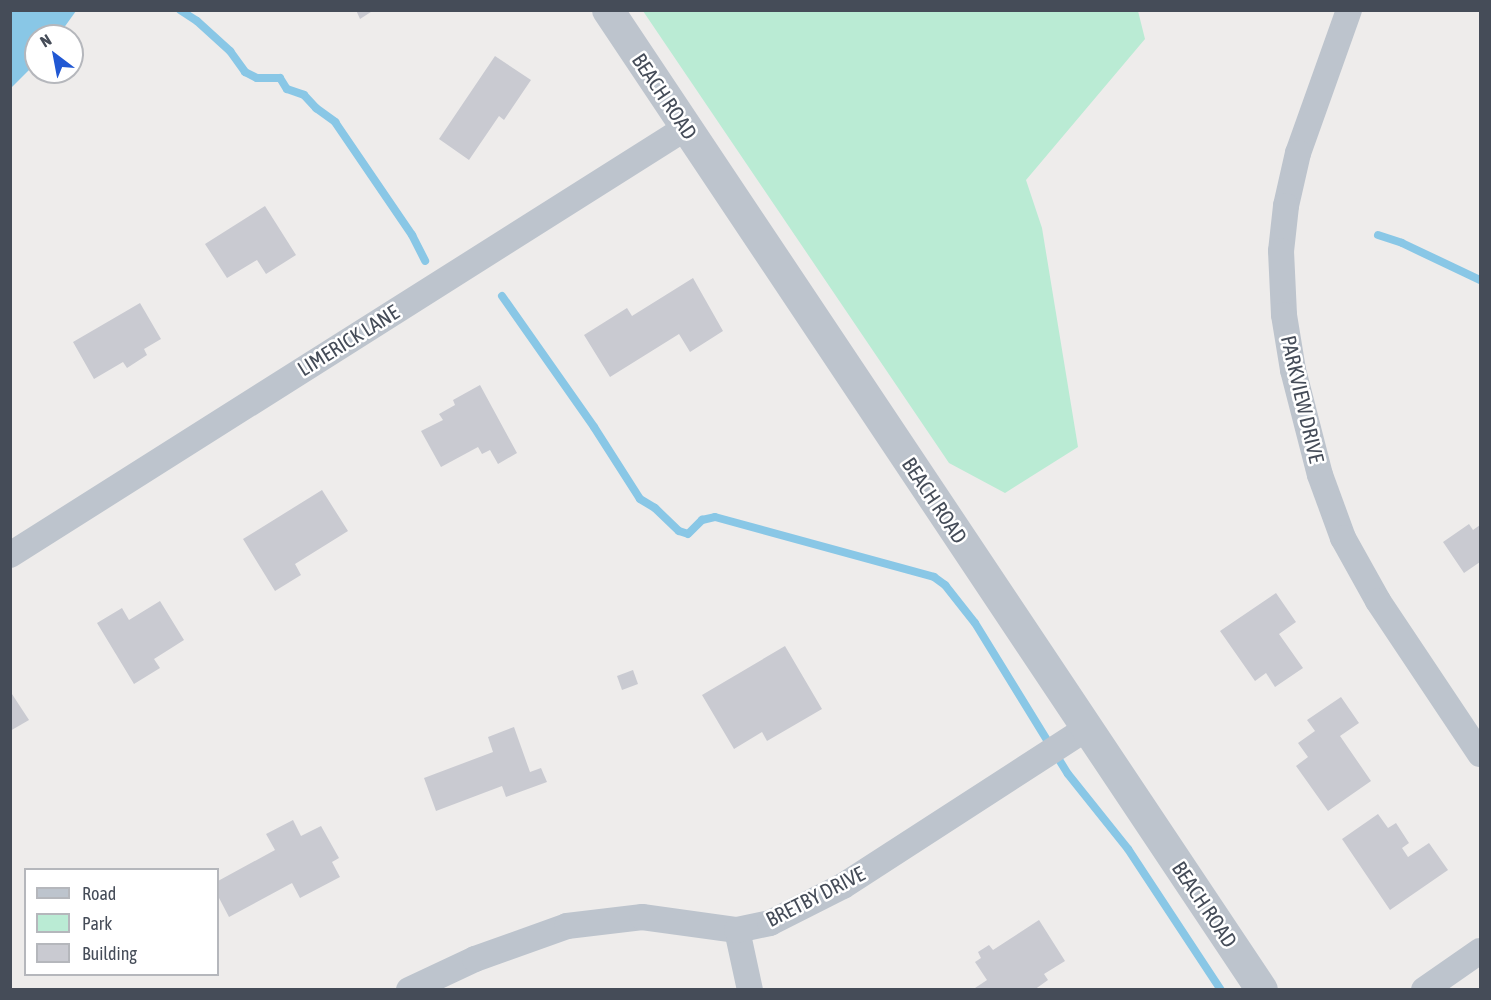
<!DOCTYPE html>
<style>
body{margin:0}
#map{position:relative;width:1491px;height:1000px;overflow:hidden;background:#eeeceb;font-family:"Asap Condensed",sans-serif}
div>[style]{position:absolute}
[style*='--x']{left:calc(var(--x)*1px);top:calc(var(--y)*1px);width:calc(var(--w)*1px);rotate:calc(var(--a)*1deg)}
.green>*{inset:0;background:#baebd4}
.water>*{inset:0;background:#89c7e6}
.stream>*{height:8px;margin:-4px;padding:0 4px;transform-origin:4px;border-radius:4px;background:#89c7e6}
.building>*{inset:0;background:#c9cad1}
.minor>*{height:26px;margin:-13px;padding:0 13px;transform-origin:13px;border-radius:13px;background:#bdc4cd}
.tertiary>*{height:32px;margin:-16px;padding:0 16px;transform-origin:16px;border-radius:16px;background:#bdc4cd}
span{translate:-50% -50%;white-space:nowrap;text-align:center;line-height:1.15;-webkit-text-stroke:5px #fff;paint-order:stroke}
.street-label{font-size:21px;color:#454c58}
.frame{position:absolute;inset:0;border:12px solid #454c58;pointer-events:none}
.legend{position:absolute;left:24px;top:868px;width:195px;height:108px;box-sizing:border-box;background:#fff;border:2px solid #b5b7bc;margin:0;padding:8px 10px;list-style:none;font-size:18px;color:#454c58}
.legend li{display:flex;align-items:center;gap:12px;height:30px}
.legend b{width:30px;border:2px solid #b5b7bc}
.north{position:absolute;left:24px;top:24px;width:60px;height:60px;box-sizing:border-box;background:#fff;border:2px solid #b5b7bc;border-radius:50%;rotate:328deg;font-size:16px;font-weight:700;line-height:24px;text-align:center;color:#454c58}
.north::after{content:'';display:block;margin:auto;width:21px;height:27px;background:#2158d3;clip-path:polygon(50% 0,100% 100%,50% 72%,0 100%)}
</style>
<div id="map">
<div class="green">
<div style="clip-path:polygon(643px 11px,1138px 11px,1145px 39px,1026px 180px,1042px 228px,1078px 447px,1005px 493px,949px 463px)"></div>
</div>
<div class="water">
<div style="clip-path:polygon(11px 10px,76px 11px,58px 36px,36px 36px,36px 63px,11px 88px)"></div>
</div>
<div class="stream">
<div style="--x:180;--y:10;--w:20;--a:33"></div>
<div style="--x:197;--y:21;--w:45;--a:42.3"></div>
<div style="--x:230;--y:51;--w:26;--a:54"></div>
<div style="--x:245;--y:72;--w:13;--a:27"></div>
<div style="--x:257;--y:78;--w:23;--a:0"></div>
<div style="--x:280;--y:78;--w:13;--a:58"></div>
<div style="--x:287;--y:89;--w:18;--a:19"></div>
<div style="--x:304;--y:95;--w:18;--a:47"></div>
<div style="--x:316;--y:108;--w:24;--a:36"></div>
<div style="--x:335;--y:122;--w:137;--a:55.7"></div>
<div style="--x:412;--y:235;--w:29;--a:63"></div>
<div style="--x:1378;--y:235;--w:25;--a:18"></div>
<div style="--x:1402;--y:243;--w:86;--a:25.4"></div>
<div style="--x:502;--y:296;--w:160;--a:54.9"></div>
<div style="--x:594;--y:427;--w:85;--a:57.4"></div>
<div style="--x:640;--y:499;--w:17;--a:31"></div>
<div style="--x:655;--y:508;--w:33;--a:44"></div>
<div style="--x:679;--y:531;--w:9;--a:18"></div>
<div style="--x:688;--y:534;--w:20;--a:-45"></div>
<div style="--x:702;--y:520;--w:13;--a:-13"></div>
<div style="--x:715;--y:517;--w:227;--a:15.3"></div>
<div style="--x:934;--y:577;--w:14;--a:36"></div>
<div style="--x:945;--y:585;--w:48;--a:51.7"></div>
<div style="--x:975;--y:623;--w:177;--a:58.4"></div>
<div style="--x:1068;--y:774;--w:96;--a:51.3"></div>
<div style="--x:1128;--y:849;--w:169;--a:56.6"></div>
</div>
<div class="building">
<div style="clip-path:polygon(356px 10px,374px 10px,360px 19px)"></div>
<div style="clip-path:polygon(495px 56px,531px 80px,504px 120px,499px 116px,469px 160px,439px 139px)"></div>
<div style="clip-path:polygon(265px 206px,296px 255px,266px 274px,257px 260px,227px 278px,205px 244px)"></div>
<div style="clip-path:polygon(693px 278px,723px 331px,690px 352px,679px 334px,610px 377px,584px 335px,627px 308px,632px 316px)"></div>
<div style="clip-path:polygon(140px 303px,161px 339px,144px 349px,147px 355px,127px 368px,123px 362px,94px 379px,73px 342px)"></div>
<div style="clip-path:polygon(480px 385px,517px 453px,498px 464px,490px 450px,482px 454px,478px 447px,441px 467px,421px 431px,443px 420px,439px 414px,455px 405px,453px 400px)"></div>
<div style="clip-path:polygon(322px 490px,348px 531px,295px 564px,301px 575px,275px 591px,243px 539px)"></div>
<div style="clip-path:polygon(1469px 524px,1473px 530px,1480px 525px,1480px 562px,1464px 573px,1443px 542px)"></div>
<div style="clip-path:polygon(1276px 593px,1296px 622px,1279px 634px,1303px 668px,1275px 687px,1266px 673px,1255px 681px,1220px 631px)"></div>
<div style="clip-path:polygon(160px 601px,184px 640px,154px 659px,160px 668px,134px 684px,97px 623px,122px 608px,129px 620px)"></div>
<div style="clip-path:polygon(785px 646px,822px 709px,767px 741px,762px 732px,734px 749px,702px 695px)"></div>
<div style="clip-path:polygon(633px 670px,638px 684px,622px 690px,617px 676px)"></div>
<div style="clip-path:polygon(10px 691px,29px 720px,10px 731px)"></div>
<div style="clip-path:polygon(1341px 697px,1359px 723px,1340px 736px,1371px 781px,1328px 811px,1296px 766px,1308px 757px,1298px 743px,1315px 731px,1307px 720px)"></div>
<div style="clip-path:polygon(514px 727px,530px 772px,541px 768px,547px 782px,506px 797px,502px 786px,436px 811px,424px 778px,493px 752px,488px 737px)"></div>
<div style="clip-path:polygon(1378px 814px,1388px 828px,1396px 823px,1409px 843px,1402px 848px,1408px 857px,1429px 843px,1448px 870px,1390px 910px,1342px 839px)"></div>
<div style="clip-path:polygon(293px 820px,301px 836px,321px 826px,339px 858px,332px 862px,340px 877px,300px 898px,292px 883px,229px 917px,218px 896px,218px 881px,275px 850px,266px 834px)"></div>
<div style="clip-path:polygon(1039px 920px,1065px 961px,1044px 974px,1048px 980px,1034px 990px,972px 990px,987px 980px,975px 962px,981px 958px,978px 952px,989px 945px,993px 950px)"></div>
</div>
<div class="minor">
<div style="--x:1349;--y:10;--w:152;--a:109.6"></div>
<div style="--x:1298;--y:153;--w:54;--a:102.8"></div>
<div style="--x:1286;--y:206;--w:45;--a:96.3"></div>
<div style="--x:1281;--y:251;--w:64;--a:87.3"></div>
<div style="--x:1284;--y:315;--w:56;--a:80.7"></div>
<div style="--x:1293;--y:370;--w:108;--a:75.6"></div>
<div style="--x:1320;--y:475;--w:67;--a:69.9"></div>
<div style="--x:1343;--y:538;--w:72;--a:60.9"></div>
<div style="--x:1378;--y:601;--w:184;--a:56.3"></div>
<div style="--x:10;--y:555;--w:801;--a:-32.3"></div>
<div style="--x:737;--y:930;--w:61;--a:77.8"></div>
<div style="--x:409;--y:990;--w:73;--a:-25.2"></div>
<div style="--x:475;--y:959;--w:98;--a:-19.7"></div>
<div style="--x:567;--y:926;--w:76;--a:-6.8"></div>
<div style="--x:642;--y:917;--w:96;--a:7.8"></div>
<div style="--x:737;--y:930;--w:34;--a:-12"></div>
<div style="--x:770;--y:923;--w:82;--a:-26.9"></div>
<div style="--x:843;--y:886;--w:291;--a:-32.9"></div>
<div style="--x:1424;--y:990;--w:68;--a:-34.9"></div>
</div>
<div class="tertiary">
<div style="--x:608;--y:10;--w:1178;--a:56.28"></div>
</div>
<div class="street-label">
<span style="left:665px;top:96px;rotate:56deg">BEACH ROAD</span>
<span style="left:348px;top:340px;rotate:-32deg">LIMERICK LANE</span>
<span style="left:1303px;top:399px;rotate:77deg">PARKVIEW DRIVE</span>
<span style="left:935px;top:500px;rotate:56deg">BEACH ROAD</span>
<span style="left:815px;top:896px;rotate:-27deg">BRETBY DRIVE</span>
<span style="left:1205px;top:904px;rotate:56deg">BEACH ROAD</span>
</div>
<div class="frame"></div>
<ul class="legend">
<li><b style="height:8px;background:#bdc4cd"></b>Road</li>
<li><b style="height:16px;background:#baebd4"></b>Park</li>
<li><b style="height:16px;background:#c9cad1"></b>Building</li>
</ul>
<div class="north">N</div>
</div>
